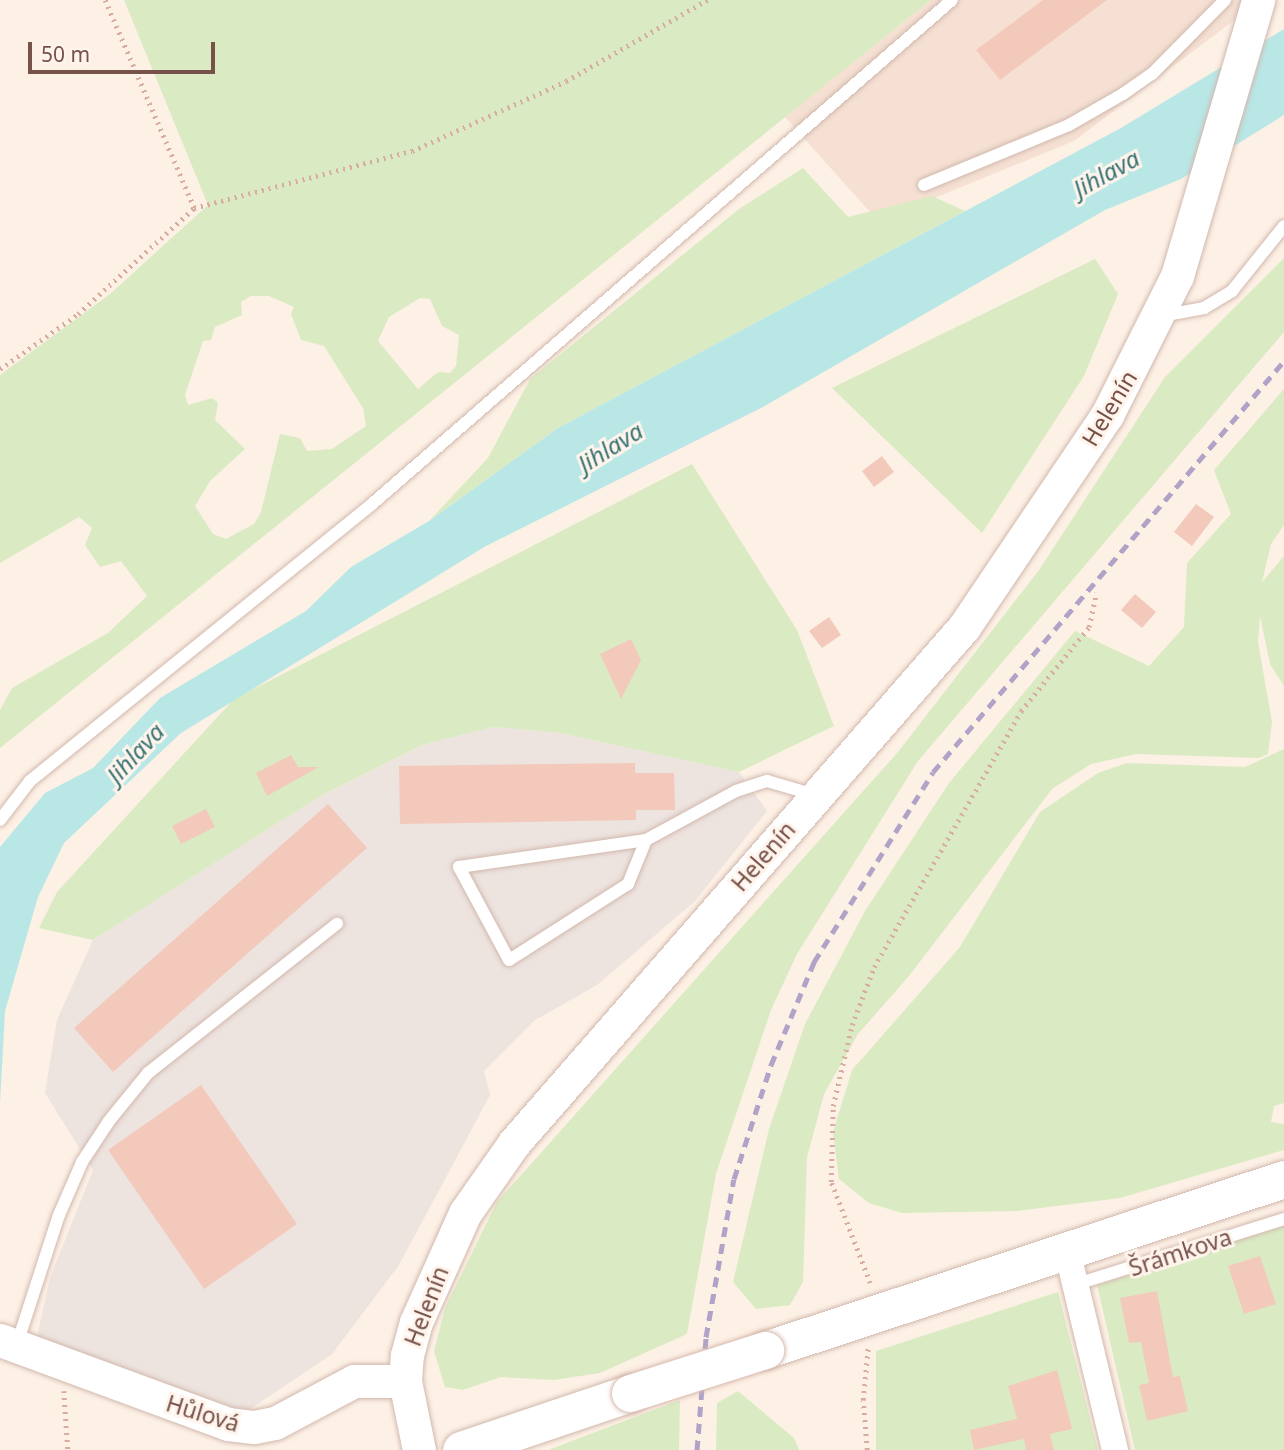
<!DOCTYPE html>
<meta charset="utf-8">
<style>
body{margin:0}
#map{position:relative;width:1284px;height:1450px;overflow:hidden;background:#fdf0e5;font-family:"Noto Sans",sans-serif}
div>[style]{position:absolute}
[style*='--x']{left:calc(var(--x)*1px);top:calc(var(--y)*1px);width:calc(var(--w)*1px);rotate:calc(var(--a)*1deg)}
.residential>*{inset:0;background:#f5e0d3}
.industrial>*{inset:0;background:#ede3df}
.green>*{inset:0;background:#daebc3}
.water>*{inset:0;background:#b9e7e6}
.building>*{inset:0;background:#f3c9bc}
.path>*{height:4.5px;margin-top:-2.25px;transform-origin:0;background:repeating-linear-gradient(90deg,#d8ac9f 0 2px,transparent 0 7px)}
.roads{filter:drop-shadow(0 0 2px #d1b8ad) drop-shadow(0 0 2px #d1b8ad)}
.service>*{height:12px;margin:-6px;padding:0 6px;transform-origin:6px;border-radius:6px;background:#fff}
.minor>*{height:26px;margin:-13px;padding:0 13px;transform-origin:13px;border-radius:13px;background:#fff}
.tertiary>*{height:33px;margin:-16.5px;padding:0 16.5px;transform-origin:16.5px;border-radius:16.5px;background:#fff}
.secondary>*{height:37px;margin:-18.5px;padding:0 18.5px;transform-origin:18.5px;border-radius:18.5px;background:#fff}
.rail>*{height:5px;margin-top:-2.5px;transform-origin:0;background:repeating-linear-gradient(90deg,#b0a3c7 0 10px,transparent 0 17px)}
.bridges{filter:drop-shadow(0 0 2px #d7b8ad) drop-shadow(0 0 2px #d7b8ad)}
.secondary-bridge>*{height:37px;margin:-18.5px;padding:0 18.5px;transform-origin:18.5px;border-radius:18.5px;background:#fff}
span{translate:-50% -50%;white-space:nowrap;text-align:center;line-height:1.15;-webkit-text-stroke:6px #fff4ec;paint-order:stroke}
.street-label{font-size:23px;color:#775249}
.water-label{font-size:24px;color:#3a7575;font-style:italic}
.scale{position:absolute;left:28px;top:42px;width:187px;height:32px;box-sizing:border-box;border:4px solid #775249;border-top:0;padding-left:9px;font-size:21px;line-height:24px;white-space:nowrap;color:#775249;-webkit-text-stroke:5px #fff4ec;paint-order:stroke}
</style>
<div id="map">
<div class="residential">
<div style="clip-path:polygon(931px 0,1261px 0,1074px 141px,878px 221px,785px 117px)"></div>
</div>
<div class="industrial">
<div style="clip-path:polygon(493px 727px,560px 733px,739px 772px,767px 811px,695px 901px,597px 985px,535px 1020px,484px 1071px,490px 1095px,399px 1265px,332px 1354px,246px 1412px,37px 1337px,50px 1278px,93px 1170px,45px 1093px,57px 1020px,93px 940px,322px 795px,422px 745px)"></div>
</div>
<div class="green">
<div style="clip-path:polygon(evenodd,124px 0,931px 0,0 748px,0 710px,12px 688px,108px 633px,147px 596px,121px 561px,100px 567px,85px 545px,92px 528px,79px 517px,0 563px,0 375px,110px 294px,208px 205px,124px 0,251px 296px,269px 296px,294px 307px,291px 314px,301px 340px,324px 346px,363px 408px,366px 426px,332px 449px,307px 451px,300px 438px,280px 434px,261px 512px,254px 524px,226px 539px,213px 534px,195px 506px,210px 481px,245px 449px,215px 420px,218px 403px,212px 398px,188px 405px,185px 395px,203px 341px,211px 340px,215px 327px,242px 315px,241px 302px,251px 296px,124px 0,420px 298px,430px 299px,442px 326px,459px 335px,456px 366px,450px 373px,438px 372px,418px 389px,378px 341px,389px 317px,420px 298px)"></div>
<div style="clip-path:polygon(803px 168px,848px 217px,932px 196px,965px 211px,558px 428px,429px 521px,488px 458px,530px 379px,739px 209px)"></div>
<div style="clip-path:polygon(1284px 258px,1284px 332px,918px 761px,797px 954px,771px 1010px,716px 1174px,687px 1334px,600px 1373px,554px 1380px,501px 1377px,463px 1390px,445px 1387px,434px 1351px,445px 1308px,497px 1202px,898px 752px,1039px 570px,1165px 377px)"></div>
<div style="clip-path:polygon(1095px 259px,1118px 294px,1084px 376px,982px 533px,832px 388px)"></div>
<div style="clip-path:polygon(1284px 389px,1284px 525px,1271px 544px,1262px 582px,1284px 556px,1284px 686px,1270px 664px,1260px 616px,1258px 642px,1272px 722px,1268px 754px,1259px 758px,1136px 754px,1091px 764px,1052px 789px,909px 976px,858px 1034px,824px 1094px,807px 1157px,803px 1282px,790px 1305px,756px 1309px,733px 1282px,769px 1129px,805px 1024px,865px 911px,949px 783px,1075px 631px,1149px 666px,1184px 627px,1187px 563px,1231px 514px,1214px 470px)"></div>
<div style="clip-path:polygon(692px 464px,797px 630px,834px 726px,739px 772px,560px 733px,493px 727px,422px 745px,322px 795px,93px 940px,39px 928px,57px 892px,234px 699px)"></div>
<div style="clip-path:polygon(1284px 749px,1284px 1103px,1274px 1106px,1271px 1122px,1284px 1124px,1284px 1150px,1120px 1198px,1016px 1211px,902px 1213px,869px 1203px,839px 1179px,833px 1132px,852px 1070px,960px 947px,1040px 812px,1098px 773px,1127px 763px,1245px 767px)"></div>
<div style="clip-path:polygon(1284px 1226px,1284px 1450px,1135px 1450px,1097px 1285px)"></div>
<div style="clip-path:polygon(1058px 1292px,1098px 1450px,876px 1450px,876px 1351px)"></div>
<div style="clip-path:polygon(738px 1391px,794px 1438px,799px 1450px,716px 1450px,717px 1403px)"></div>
<div style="clip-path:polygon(680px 1400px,679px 1450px,548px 1450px)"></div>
</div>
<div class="water">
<div style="clip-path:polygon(1284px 29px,1284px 115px,1181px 179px,1105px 210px,761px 408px,486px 546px,181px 733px,64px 843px,38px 897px,5px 1011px,0 1103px,0 847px,45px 793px,93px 768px,160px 698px,306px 611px,351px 567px,429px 521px,558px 428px,1121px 128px)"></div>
</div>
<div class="building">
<div style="clip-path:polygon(1043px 0,1107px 0,1000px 80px,976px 50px)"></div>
<div style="clip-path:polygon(882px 456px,894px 472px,874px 487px,862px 471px)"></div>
<div style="clip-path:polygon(1196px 504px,1214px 517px,1192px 546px,1174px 532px)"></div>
<div style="clip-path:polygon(1135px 594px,1156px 612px,1142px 628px,1121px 610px)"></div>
<div style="clip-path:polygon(829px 617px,841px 635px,822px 648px,809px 631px)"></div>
<div style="clip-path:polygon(631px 639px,641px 660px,621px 699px,600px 654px)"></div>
<div style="clip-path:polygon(291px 755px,298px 767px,319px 767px,267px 796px,256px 773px)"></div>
<div style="clip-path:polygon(635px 763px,635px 773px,674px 773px,675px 810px,636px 810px,636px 820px,400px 824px,399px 766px)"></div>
<div style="clip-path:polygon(328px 804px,367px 848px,113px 1072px,74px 1028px)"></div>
<div style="clip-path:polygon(206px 809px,215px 827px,181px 844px,172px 826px)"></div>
<div style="clip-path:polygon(201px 1085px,297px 1224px,204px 1289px,108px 1150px)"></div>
<div style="clip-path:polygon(1260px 1256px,1276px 1304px,1244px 1314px,1228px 1266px)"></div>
<div style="clip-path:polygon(1157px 1291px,1173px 1377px,1180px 1376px,1188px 1411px,1147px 1421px,1139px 1385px,1149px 1383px,1141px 1342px,1129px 1343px,1120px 1298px)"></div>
<div style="clip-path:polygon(1057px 1370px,1072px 1429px,1050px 1434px,1054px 1450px,1026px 1450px,1024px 1439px,974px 1450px,970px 1430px,1017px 1419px,1008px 1386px)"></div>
</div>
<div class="path">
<div style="--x:194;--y:208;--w:225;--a:-14.7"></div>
<div style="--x:412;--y:151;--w:169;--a:-24.4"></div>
<div style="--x:566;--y:81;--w:163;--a:-29.9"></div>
<div style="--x:0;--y:369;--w:95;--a:-35.2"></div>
<div style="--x:78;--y:314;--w:157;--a:-42.4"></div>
<div style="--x:194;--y:208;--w:226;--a:-113.2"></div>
<div style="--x:870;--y:1283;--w:108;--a:-111.1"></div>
<div style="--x:831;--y:1182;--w:76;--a:-88.5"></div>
<div style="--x:833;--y:1106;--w:83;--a:-76.8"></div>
<div style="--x:852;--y:1025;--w:62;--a:-69.2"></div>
<div style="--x:874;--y:967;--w:295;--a:-60.1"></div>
<div style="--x:1021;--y:711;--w:108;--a:-51"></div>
<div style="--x:1089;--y:627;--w:35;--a:-78"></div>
<div style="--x:64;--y:1391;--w:59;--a:86.1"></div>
<div style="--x:867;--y:1450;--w:50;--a:-94.6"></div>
<div style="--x:863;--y:1400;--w:52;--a:-84.5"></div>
</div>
<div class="roads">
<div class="service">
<div style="--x:924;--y:185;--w:157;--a:-22.5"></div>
<div style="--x:1069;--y:125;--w:62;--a:-29.9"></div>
<div style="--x:1123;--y:94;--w:35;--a:-35"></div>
<div style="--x:1152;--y:74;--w:104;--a:-45.4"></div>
<div style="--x:1161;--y:316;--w:44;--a:-10.5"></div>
<div style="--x:1204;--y:308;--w:33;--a:-31"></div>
<div style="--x:1232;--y:291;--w:83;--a:-51.3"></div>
<div style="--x:0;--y:820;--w:49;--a:-52.4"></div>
<div style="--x:30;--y:781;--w:440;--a:-39"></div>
<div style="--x:372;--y:504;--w:768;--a:-40.99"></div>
<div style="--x:646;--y:840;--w:48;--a:112.2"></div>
<div style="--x:628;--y:884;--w:141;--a:147.4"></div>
<div style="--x:509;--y:960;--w:106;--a:-118.3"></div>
<div style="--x:459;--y:867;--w:189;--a:-8.2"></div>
<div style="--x:646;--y:840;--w:102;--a:-28.6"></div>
<div style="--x:736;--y:791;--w:33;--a:-18"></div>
<div style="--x:767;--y:781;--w:50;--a:16.3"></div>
<div style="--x:1077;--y:1284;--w:217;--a:-17.4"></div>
<div style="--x:17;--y:1344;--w:136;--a:-72"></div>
<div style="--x:59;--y:1215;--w:58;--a:-66.5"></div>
<div style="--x:82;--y:1162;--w:49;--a:-56.6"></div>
<div style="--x:109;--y:1121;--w:62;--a:-50.9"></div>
<div style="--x:148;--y:1073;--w:241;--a:-38.3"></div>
</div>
<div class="minor">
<div style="--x:1067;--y:1250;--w:206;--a:76.5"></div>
</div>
<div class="tertiary">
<div style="--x:0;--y:1340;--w:243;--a:20.2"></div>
<div style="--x:228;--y:1424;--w:26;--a:7"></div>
<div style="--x:254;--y:1427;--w:21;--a:-11"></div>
<div style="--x:275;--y:1423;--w:89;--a:-28"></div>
<div style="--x:354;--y:1381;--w:51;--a:0"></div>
<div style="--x:419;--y:1450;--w:70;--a:-101.5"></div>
<div style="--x:405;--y:1381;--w:26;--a:-86"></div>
<div style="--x:407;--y:1355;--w:34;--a:-75"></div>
<div style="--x:416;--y:1322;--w:120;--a:-65.8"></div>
<div style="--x:465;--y:1213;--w:85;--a:-55"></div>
<div style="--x:514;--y:1143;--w:685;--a:-48.91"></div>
<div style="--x:964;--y:627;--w:256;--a:-56"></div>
<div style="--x:1107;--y:415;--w:156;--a:-63.3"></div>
<div style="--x:1177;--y:276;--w:288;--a:-73.6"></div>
</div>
<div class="secondary">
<div style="--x:765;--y:1350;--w:546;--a:-18.24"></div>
<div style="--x:461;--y:1450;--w:178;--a:-18.6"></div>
</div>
</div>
<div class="rail">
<div style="--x:697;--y:1450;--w:113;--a:-85.4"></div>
<div style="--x:706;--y:1337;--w:160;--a:-80"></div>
<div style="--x:734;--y:1179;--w:120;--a:-72"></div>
<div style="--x:771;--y:1065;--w:112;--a:-67.3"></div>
<div style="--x:814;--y:962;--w:224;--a:-57.9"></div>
<div style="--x:933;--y:772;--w:540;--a:-49.5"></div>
</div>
<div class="bridges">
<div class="secondary-bridge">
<div style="--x:630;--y:1393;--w:142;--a:-17.7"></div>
</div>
</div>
<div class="street-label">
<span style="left:1109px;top:408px;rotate:-59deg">Helenín</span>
<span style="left:763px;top:856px;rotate:-49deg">Helenín</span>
<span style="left:1180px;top:1252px;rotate:-18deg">Šrámkova</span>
<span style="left:426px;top:1306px;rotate:-69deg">Helenín</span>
<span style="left:203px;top:1413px;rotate:17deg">Hůlová</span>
</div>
<div class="water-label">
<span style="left:1106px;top:173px;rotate:-29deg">Jihlava</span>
<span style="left:610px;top:447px;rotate:-32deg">Jihlava</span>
<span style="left:135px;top:753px;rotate:-47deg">Jihlava</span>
</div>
<div class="scale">50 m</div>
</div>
